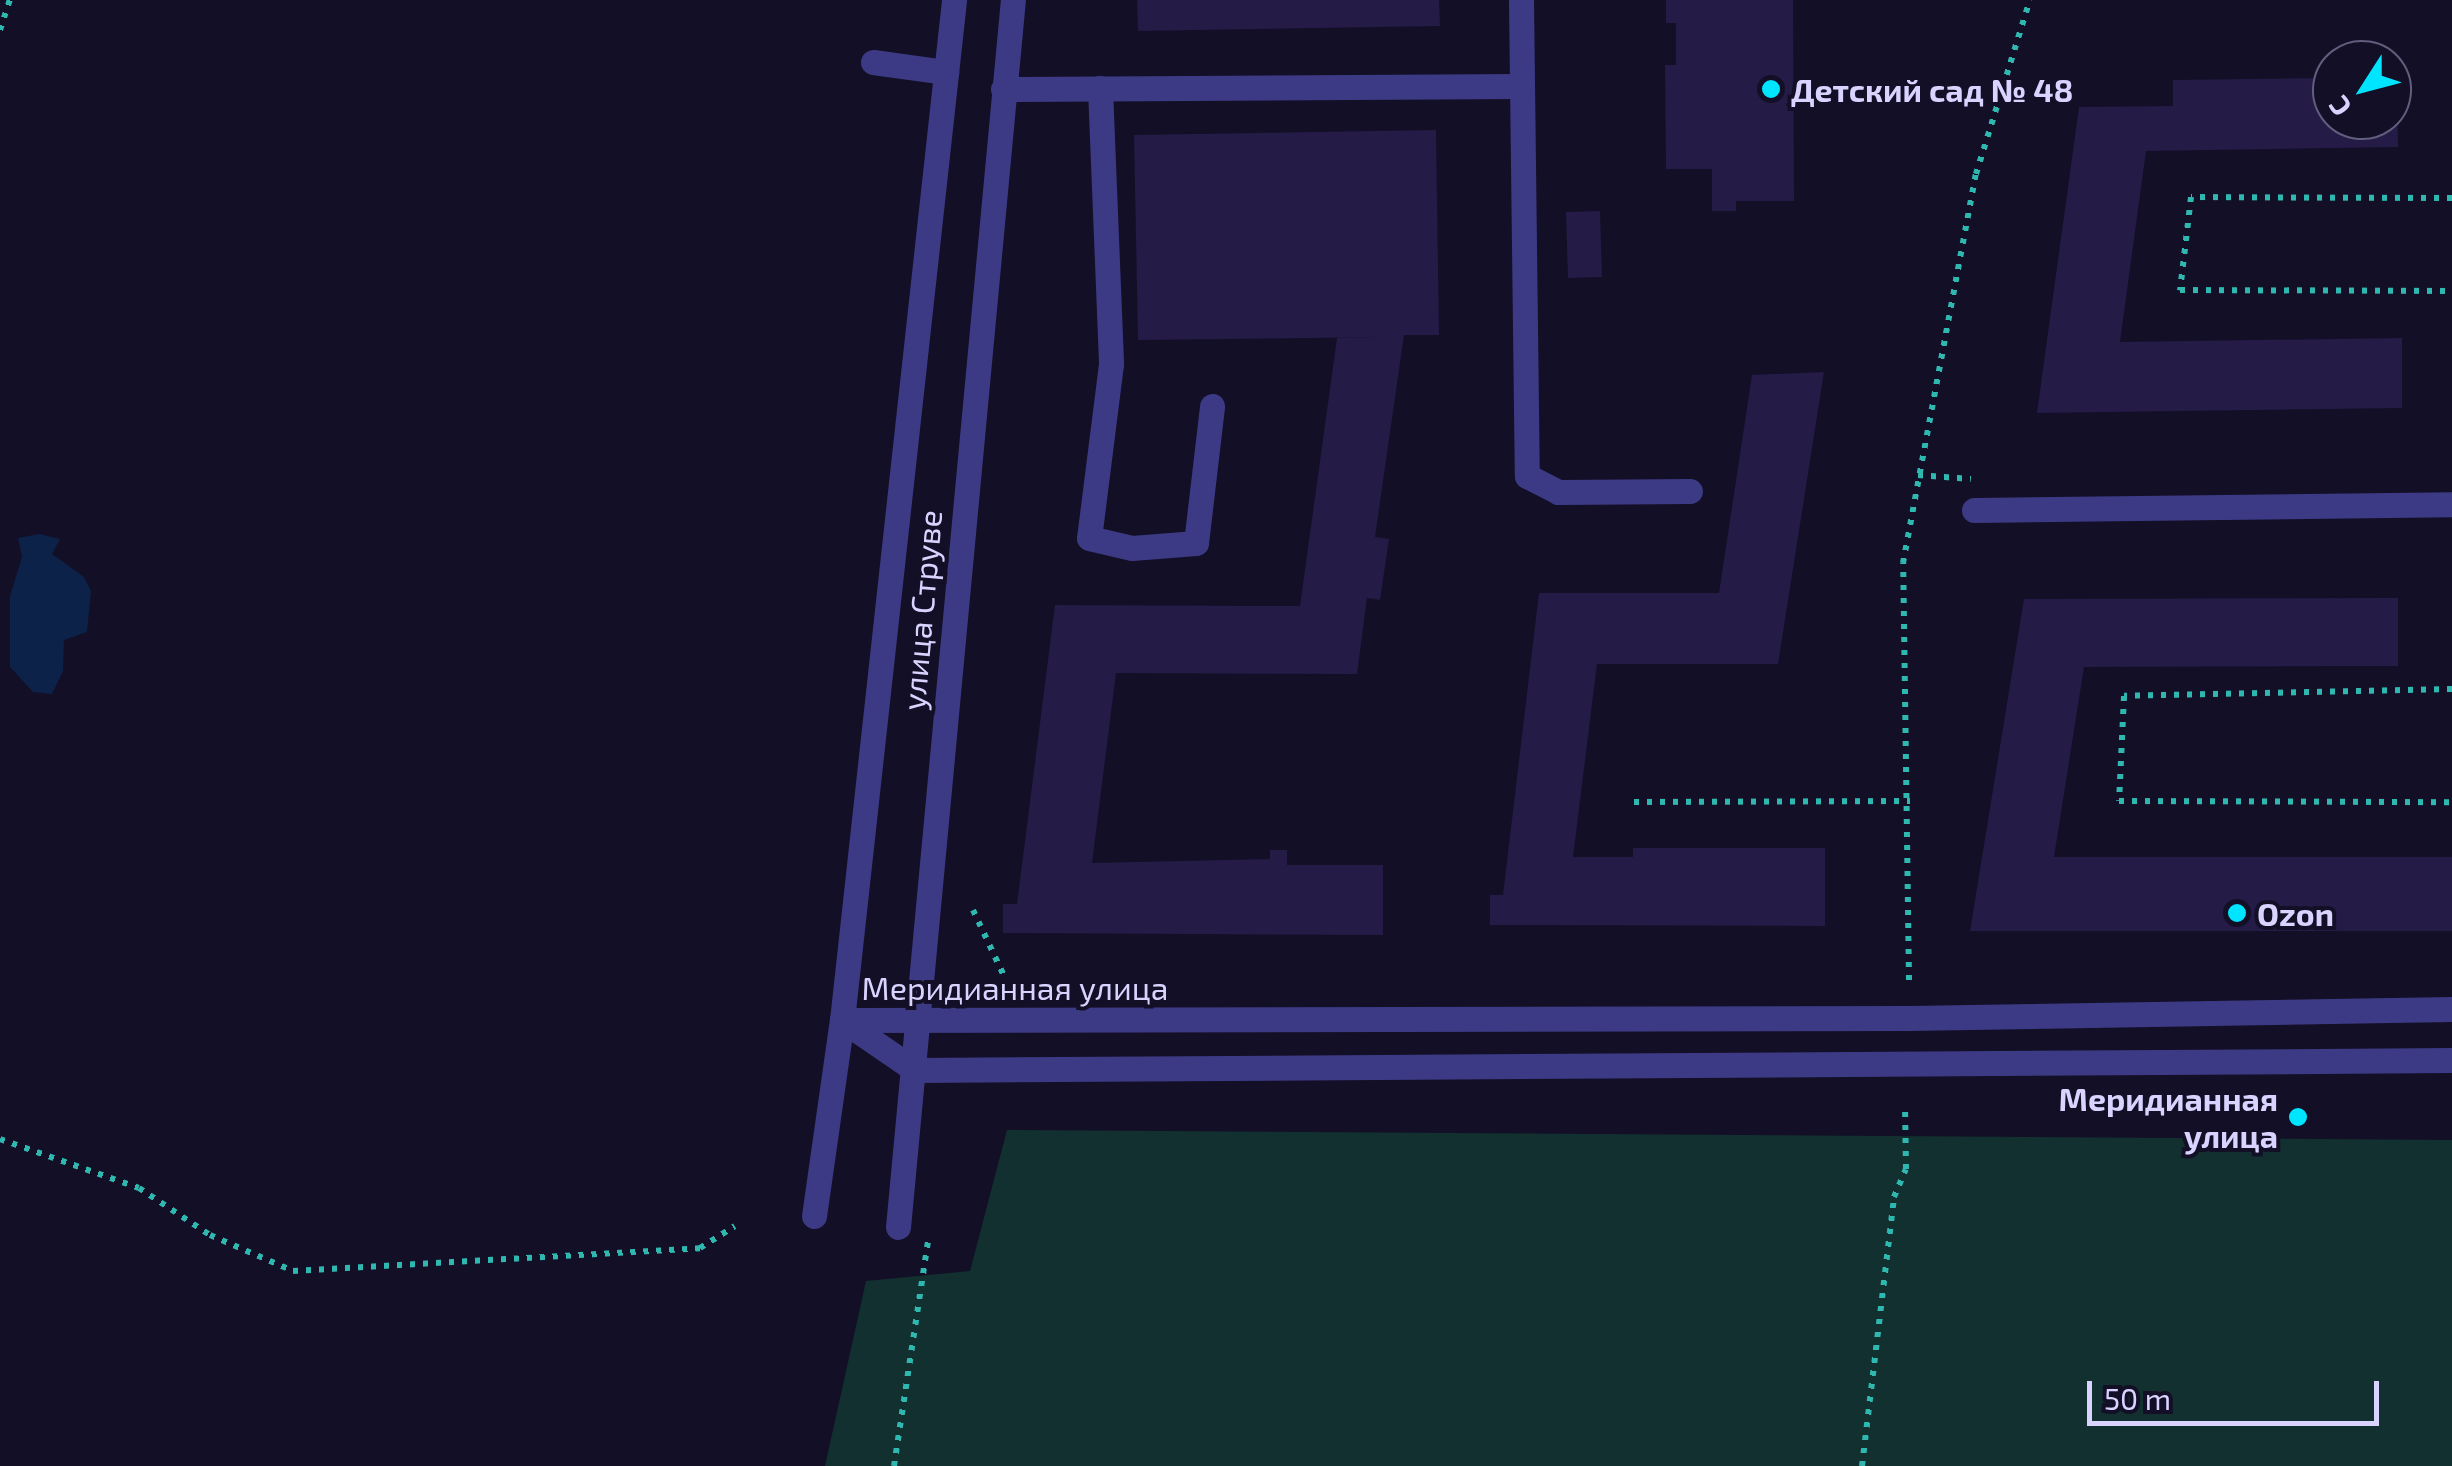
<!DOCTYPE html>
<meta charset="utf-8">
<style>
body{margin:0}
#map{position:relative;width:2452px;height:1466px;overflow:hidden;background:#130f26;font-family:"Exo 2",sans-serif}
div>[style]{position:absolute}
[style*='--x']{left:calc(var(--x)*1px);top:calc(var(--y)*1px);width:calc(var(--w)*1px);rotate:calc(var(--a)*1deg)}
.green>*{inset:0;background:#12302f}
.water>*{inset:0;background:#0c2248}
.building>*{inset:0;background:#241b47}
.path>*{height:6px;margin-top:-3px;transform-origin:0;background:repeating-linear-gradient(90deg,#2fb8b0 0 5px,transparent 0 13px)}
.minor>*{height:25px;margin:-12.5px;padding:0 12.5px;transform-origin:12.5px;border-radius:12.5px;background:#3d3a85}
.dots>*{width:28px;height:28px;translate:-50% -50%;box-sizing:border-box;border:5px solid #130f26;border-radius:50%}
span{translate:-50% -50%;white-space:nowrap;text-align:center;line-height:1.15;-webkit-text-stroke:8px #130f26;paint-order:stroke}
.poi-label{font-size:32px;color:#d9d4ff;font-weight:700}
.left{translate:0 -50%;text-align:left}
.right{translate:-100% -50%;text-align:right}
.street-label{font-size:32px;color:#d9d4ff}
.north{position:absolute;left:2312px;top:40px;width:100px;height:100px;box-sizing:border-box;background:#130f26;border:2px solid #625e7d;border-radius:50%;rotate:234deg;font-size:28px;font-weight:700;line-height:40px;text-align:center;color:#d9d4ff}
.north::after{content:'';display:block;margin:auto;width:35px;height:45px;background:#00e5ff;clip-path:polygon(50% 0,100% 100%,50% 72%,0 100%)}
.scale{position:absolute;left:2087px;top:1381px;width:292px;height:45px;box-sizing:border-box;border:5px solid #d9d4ff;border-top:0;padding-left:12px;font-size:30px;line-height:35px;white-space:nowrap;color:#d9d4ff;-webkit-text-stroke:8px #130f26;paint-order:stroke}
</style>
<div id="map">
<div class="green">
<div style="clip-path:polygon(1007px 1130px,2452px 1140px,2452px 1466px,825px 1466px,866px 1281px,970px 1271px)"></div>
</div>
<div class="water">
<div style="clip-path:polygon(39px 534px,60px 539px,52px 554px,84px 577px,91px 591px,87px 632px,64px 640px,63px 671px,52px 694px,33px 692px,10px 667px,10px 596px,22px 557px,18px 538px)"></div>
</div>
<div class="building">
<div style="clip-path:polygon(1137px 0,1439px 0,1440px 26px,1138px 31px)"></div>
<div style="clip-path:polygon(1666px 0,1793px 0,1794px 201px,1736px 201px,1736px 211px,1712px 211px,1712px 169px,1666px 169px,1665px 65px,1676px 65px,1676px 23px,1666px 23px)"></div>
<div style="clip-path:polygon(2392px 77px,2397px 77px,2398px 147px,2146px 151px,2120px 342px,2402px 338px,2402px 408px,2037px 413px,2079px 107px,2173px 106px,2173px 80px,2332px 78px,2332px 120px,2392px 120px)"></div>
<div style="clip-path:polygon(1436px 130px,1439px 335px,1404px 335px,1375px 537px,1389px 539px,1380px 600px,1367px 598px,1357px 674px,1116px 673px,1092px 863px,1270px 859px,1270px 850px,1287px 850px,1287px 865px,1383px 865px,1383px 935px,1003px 933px,1003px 904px,1017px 904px,1055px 605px,1300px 606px,1337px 338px,1387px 337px,1138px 340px,1134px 135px)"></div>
<div style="clip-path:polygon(1600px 211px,1602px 277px,1568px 278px,1566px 212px)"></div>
<div style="clip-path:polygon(1824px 372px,1778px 664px,1597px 664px,1573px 857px,1633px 857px,1633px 848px,1825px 848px,1825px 926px,1490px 925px,1490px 895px,1503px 895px,1539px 593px,1719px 593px,1752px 375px)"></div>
<div style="clip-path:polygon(2398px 598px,2398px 666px,2084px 667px,2054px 857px,2452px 857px,2452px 931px,1970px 931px,2024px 599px)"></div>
</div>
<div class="path">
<div style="--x:0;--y:30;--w:32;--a:-72"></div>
<div style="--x:2452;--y:198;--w:261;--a:-179.8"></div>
<div style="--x:2191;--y:197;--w:94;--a:96.7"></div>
<div style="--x:2180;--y:290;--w:272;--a:0.2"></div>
<div style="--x:1918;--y:475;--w:53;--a:4.3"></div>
<div style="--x:2452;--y:689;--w:328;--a:178.8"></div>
<div style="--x:2124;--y:696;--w:105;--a:92.7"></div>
<div style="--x:2119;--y:801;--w:333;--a:0.2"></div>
<div style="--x:1634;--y:802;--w:276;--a:-0.2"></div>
<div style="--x:973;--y:910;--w:75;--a:64.8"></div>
<div style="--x:1909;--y:980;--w:417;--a:-90.8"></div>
<div style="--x:1903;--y:563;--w:396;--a:-79.4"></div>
<div style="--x:1976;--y:174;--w:182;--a:-72.8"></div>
<div style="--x:0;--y:1139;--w:147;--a:19.4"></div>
<div style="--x:139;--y:1188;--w:85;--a:33.5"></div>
<div style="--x:210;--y:1235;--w:90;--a:23.4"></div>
<div style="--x:293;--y:1271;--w:408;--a:-3.2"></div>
<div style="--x:700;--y:1248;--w:41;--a:-32.2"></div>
<div style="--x:894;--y:1466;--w:229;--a:-81.4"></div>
<div style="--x:1862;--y:1466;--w:271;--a:-83.2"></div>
<div style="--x:1894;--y:1197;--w:30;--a:-67"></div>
<div style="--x:1906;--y:1169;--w:62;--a:-90.9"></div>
</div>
<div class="minor">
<div style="--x:1521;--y:0;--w:476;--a:89.3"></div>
<div style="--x:1527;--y:476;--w:35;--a:27"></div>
<div style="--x:1558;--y:492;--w:132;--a:-0.4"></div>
<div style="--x:873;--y:62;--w:74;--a:7.8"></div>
<div style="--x:1100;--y:88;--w:276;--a:87.7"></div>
<div style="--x:1111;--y:364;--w:175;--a:97.2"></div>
<div style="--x:1089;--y:538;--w:44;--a:13.1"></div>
<div style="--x:1132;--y:548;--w:64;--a:-4.5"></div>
<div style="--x:1196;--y:543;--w:138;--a:-83.3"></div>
<div style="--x:1003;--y:89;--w:517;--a:-0.33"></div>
<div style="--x:1974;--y:510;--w:478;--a:-0.7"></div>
<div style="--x:842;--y:1020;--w:88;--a:34.4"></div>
<div style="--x:915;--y:1070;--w:1537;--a:-0.37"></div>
<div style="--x:842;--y:1020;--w:1066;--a:-0.11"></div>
<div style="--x:1908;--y:1018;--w:544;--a:-0.95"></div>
<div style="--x:814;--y:1216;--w:198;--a:-81.9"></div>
<div style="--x:842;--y:1020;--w:1026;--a:-83.73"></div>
<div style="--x:898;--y:1227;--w:1232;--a:-84.65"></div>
</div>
<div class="dots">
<div style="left:1771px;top:89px;background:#00e5ff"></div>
<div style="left:2237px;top:913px;background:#00e5ff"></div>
<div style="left:2298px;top:1117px;background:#00e5ff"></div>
</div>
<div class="poi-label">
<span class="left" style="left:1791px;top:89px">Детский сад № 48</span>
<span class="left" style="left:2257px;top:913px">Ozon</span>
<span class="right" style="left:2278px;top:1117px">Меридианная<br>улица</span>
</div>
<div class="street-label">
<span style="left:921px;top:610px;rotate:-85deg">улица Струве</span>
<span style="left:1015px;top:987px">Меридианная улица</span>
</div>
<div class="north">С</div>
<div class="scale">50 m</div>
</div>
